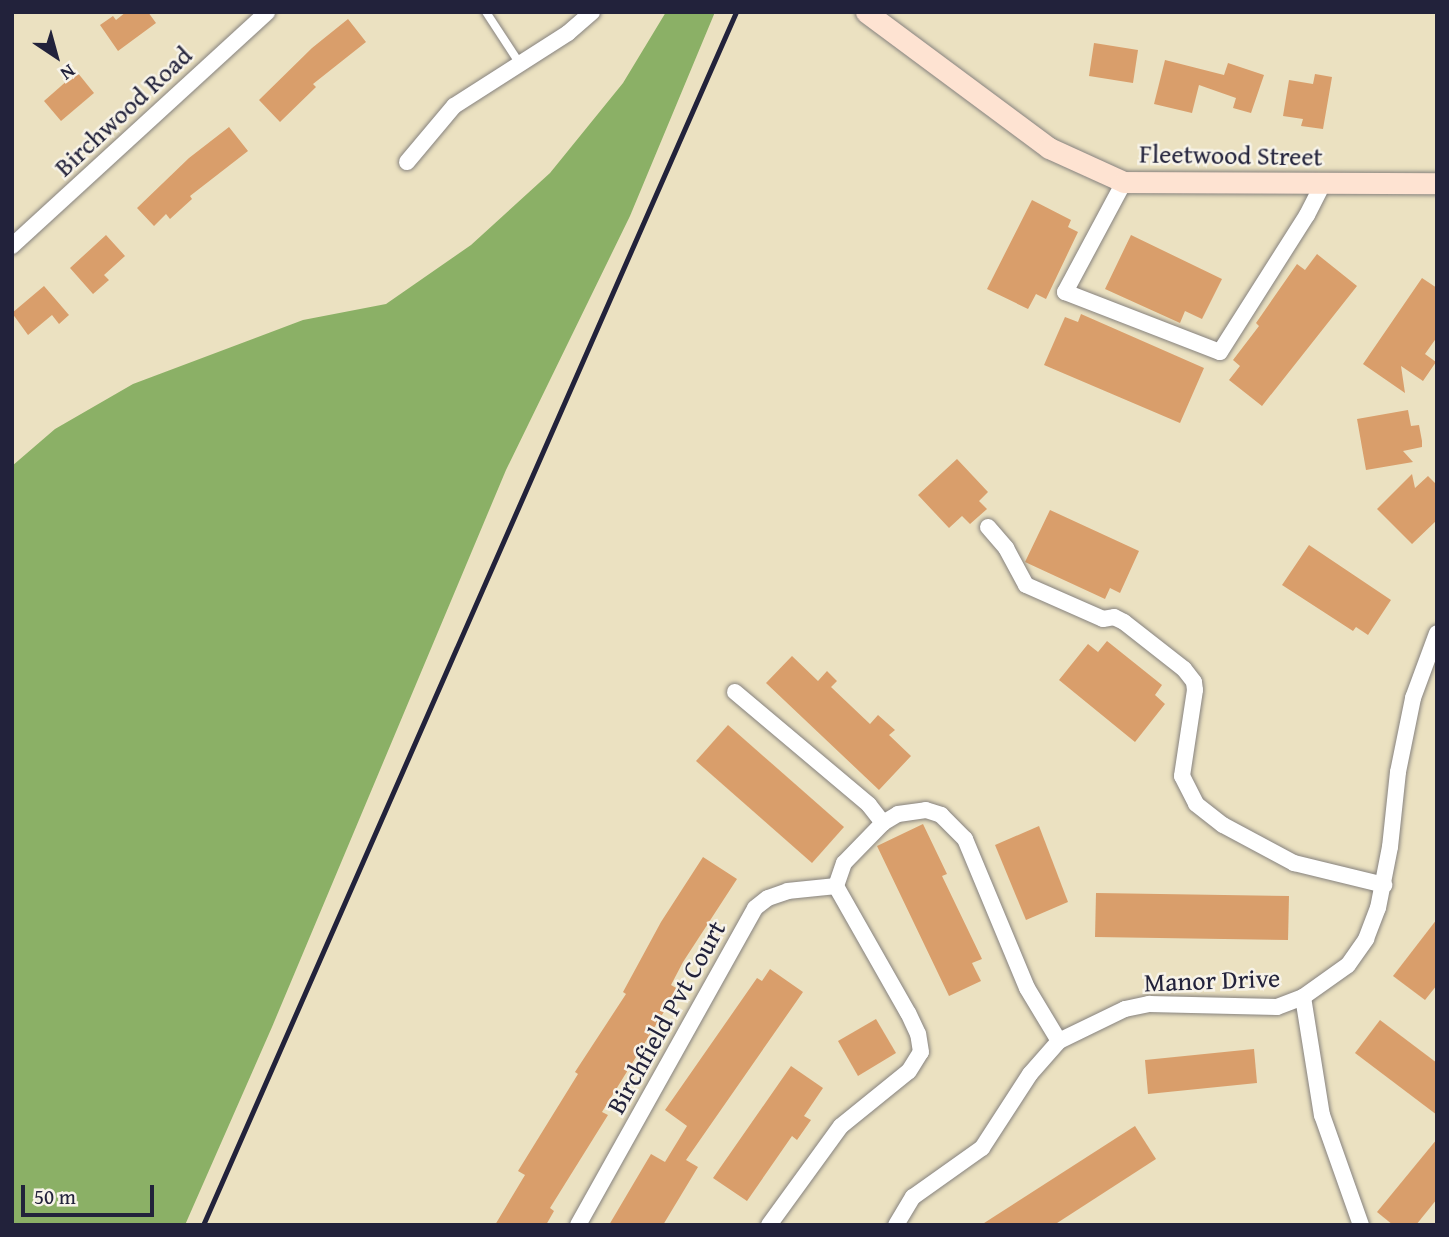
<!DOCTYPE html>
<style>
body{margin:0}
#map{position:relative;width:1449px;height:1237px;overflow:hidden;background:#ebe1c1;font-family:"Gentium Book Plus",serif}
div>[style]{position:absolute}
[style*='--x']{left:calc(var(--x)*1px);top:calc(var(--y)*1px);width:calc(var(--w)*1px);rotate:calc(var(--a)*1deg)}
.forest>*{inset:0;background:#8bb066}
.building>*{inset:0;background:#d99e6b}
.roads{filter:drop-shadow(0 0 2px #86827e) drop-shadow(0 0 2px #86827e)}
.lane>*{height:8px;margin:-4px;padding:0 4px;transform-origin:4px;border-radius:4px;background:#fff}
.street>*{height:16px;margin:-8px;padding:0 8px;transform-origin:8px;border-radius:8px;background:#fff}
.secondary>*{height:21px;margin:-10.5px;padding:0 10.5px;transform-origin:10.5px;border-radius:10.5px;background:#fee3d2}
.rail>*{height:5px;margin:-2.5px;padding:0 2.5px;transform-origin:2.5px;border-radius:2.5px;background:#22223b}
span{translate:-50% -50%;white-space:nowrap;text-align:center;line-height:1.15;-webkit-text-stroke:5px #f7f3e8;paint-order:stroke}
.street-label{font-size:26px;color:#22223b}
.frame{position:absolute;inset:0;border:14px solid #22223b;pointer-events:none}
.north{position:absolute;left:21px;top:21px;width:70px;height:70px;-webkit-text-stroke:5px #f7f3e8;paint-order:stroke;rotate:144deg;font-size:19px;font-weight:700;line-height:28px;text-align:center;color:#22223b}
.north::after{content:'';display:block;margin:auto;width:24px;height:32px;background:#22223b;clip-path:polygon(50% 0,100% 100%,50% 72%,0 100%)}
.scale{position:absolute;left:21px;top:1185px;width:133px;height:32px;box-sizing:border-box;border:4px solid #22223b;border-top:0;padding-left:9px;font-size:21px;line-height:24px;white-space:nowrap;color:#22223b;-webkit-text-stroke:5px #f7f3e8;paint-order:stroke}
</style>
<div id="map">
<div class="forest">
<div style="clip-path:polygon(666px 12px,715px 12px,630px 216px,506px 470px,272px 1027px,185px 1225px,12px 1225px,12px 466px,55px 429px,133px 384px,303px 320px,386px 304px,471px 245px,550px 173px,623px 83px)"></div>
</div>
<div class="building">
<div style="clip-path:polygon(126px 12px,148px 12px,156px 23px,118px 51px,100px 25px,113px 16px,116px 20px)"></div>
<div style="clip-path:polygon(348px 19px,366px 42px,313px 84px,316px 87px,280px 122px,259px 100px,312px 48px)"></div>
<div style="clip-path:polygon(1094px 43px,1138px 50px,1133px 83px,1089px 76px)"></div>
<div style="clip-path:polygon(1165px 60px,1224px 75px,1228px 63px,1264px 75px,1251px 113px,1233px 108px,1236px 98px,1199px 85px,1192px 113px,1154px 104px)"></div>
<div style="clip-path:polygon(77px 72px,94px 93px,61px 121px,44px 101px)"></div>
<div style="clip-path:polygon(1315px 74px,1332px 77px,1323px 129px,1301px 126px,1303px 119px,1283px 116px,1289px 80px,1313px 84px)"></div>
<div style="clip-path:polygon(229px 127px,248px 151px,190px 196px,192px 199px,170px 219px,166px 214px,154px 226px,137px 208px,189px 158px)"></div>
<div style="clip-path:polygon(1032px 200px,1071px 220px,1068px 227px,1078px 232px,1046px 299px,1036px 294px,1028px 309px,987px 289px)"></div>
<div style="clip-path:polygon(106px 235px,125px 256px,104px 275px,109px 280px,93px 294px,70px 268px)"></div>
<div style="clip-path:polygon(1131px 235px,1222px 279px,1202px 319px,1185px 311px,1180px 323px,1105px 289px)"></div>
<div style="clip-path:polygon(1317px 254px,1357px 286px,1262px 406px,1229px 380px,1240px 366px,1233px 360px,1259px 326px,1256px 323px,1297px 264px,1305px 270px)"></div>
<div style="clip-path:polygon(1422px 278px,1437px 288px,1437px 337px,1425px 354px,1436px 362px,1423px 381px,1401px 366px,1405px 393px,1363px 364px)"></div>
<div style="clip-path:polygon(44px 286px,69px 315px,59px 324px,52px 315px,28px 335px,12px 313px)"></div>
<div style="clip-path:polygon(1081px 314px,1204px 368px,1180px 423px,1044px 365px,1065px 317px,1078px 322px)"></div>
<div style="clip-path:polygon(1408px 410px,1411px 426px,1419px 425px,1422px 441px,1422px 447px,1403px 451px,1413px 462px,1366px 470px,1357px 419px)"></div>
<div style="clip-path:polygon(957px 459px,988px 492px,979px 501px,987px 509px,970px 524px,962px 516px,949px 528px,918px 495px)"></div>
<div style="clip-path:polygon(1412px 474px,1415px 488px,1428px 476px,1437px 485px,1437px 520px,1412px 544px,1377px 509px)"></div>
<div style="clip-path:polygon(1050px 510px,1139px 551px,1120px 593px,1110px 588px,1105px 599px,1025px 562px)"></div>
<div style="clip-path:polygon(1309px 545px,1391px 600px,1368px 635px,1356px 627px,1353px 631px,1282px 585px)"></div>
<div style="clip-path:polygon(1107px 641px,1162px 685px,1155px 695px,1165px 704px,1135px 742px,1059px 680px,1088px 644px,1098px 652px)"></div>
<div style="clip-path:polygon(792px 656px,818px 681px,827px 671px,837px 681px,831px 687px,870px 724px,878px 715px,895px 730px,889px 735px,911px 756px,879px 790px,766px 683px)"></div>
<div style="clip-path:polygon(728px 725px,844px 827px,812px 863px,696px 761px)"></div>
<div style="clip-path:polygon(923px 824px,947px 874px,942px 876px,982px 959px,972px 963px,981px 981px,949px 996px,877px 846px)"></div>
<div style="clip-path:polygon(1039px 826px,1068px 902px,1026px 920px,995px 845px)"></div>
<div style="clip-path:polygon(703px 857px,737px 879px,683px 962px,671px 985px,678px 989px,602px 1112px,608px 1115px,550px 1208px,554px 1211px,546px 1225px,495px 1225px,525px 1175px,518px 1171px,578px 1074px,575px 1072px,626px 994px,623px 992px,661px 922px)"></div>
<div style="clip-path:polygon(1096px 893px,1289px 896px,1288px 940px,1095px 937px)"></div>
<div style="clip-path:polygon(1437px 919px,1437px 985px,1425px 1000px,1393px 976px)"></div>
<div style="clip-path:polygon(770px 969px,803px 992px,686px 1160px,698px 1167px,663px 1225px,609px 1225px,651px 1154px,665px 1162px,687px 1126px,665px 1110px,757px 978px,762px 981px)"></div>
<div style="clip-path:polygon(876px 1019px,896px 1053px,858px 1076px,838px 1041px)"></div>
<div style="clip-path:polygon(1380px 1020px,1437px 1063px,1437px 1115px,1355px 1053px)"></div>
<div style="clip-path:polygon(1254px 1049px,1257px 1083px,1148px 1094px,1145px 1060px)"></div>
<div style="clip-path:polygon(791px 1066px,823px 1088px,804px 1116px,811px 1120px,797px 1140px,792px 1136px,747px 1201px,713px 1178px)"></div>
<div style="clip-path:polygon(1135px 1126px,1156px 1159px,1054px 1225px,981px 1225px)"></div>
<div style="clip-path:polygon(1437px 1139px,1437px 1199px,1416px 1225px,1393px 1225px,1377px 1212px)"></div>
</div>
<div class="roads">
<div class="lane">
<div style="--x:486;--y:12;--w:62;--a:56.8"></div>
</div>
<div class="street">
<div style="--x:407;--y:162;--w:73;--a:-50"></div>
<div style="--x:454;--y:106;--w:135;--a:-32.6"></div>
<div style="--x:568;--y:33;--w:32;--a:-41"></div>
<div style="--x:1124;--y:182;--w:125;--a:118.2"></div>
<div style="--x:1065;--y:292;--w:166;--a:21.2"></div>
<div style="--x:1220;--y:352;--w:162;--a:-57.6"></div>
<div style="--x:1307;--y:215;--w:35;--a:-63"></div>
<div style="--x:12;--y:246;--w:346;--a:-42.5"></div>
<div style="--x:988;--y:527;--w:28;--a:49"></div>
<div style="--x:1006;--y:548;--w:42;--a:61.6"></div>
<div style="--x:1026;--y:585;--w:84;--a:23.8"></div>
<div style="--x:1103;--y:619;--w:11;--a:-10"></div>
<div style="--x:1114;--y:617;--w:11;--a:27"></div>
<div style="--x:1124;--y:622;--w:76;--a:38.1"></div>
<div style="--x:1184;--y:669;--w:16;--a:52"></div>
<div style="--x:1194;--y:682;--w:8;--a:83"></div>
<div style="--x:1195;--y:690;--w:87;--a:98.6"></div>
<div style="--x:1182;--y:776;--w:31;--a:63"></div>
<div style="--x:1196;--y:804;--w:34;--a:38"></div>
<div style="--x:1223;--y:825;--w:81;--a:28.2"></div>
<div style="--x:1294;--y:863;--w:93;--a:13.7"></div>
<div style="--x:735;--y:692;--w:175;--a:40.1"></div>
<div style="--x:869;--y:805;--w:23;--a:52"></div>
<div style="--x:1303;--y:997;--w:120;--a:80.9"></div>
<div style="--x:1322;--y:1115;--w:117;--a:70.5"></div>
<div style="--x:578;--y:1225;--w:363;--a:-60.8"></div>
<div style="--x:755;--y:908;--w:16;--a:-38"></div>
<div style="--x:768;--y:898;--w:21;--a:-19"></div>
<div style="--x:788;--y:891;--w:48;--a:-5.9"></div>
<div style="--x:769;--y:1225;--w:122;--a:-54"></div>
<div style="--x:841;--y:1126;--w:87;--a:-39"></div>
<div style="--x:909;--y:1071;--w:22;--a:-58"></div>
<div style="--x:921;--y:1052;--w:18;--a:-99"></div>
<div style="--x:918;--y:1034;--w:23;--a:-115"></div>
<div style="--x:908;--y:1013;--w:146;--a:-119.6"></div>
<div style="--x:836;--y:886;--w:24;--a:-71"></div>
<div style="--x:844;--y:863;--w:56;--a:-45.7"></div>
<div style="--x:883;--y:823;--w:17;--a:-31"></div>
<div style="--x:898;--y:814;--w:28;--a:-8"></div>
<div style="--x:926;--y:810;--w:16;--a:18"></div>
<div style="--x:941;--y:815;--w:34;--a:45"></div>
<div style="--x:965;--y:839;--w:161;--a:67.4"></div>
<div style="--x:1027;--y:988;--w:62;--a:58.9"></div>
<div style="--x:896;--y:1225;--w:33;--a:-59"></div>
<div style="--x:913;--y:1197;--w:85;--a:-35.4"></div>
<div style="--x:982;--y:1148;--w:88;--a:-57"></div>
<div style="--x:1030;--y:1074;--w:44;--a:-48.7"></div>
<div style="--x:1059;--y:1041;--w:73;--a:-25.9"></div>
<div style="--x:1125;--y:1009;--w:25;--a:-12"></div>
<div style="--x:1149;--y:1004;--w:128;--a:1.3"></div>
<div style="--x:1277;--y:1007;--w:28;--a:-21"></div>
<div style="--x:1303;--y:997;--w:55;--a:-35.4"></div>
<div style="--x:1348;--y:965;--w:32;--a:-55"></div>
<div style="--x:1366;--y:939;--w:33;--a:-69"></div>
<div style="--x:1378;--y:908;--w:62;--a:-78.9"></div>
<div style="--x:1390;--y:847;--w:75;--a:-83.9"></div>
<div style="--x:1398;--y:772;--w:76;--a:-78.5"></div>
<div style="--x:1413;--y:698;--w:69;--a:-69.7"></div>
</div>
<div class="secondary">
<div style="--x:866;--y:12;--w:228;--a:36.6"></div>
<div style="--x:1049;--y:148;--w:82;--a:24.4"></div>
<div style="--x:1124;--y:182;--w:313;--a:0.2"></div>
</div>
</div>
<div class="rail">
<div style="--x:203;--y:1225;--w:1325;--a:-66.28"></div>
</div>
<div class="street-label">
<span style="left:123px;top:111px;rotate:-43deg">Birchwood Road</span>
<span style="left:1231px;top:155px;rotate:1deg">Fleetwood Street</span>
<span style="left:1212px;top:980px;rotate:-2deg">Manor Drive</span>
<span style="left:666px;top:1017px;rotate:-61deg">Birchfield Pvt Court</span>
</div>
<div class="frame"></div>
<div class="north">N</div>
<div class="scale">50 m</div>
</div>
